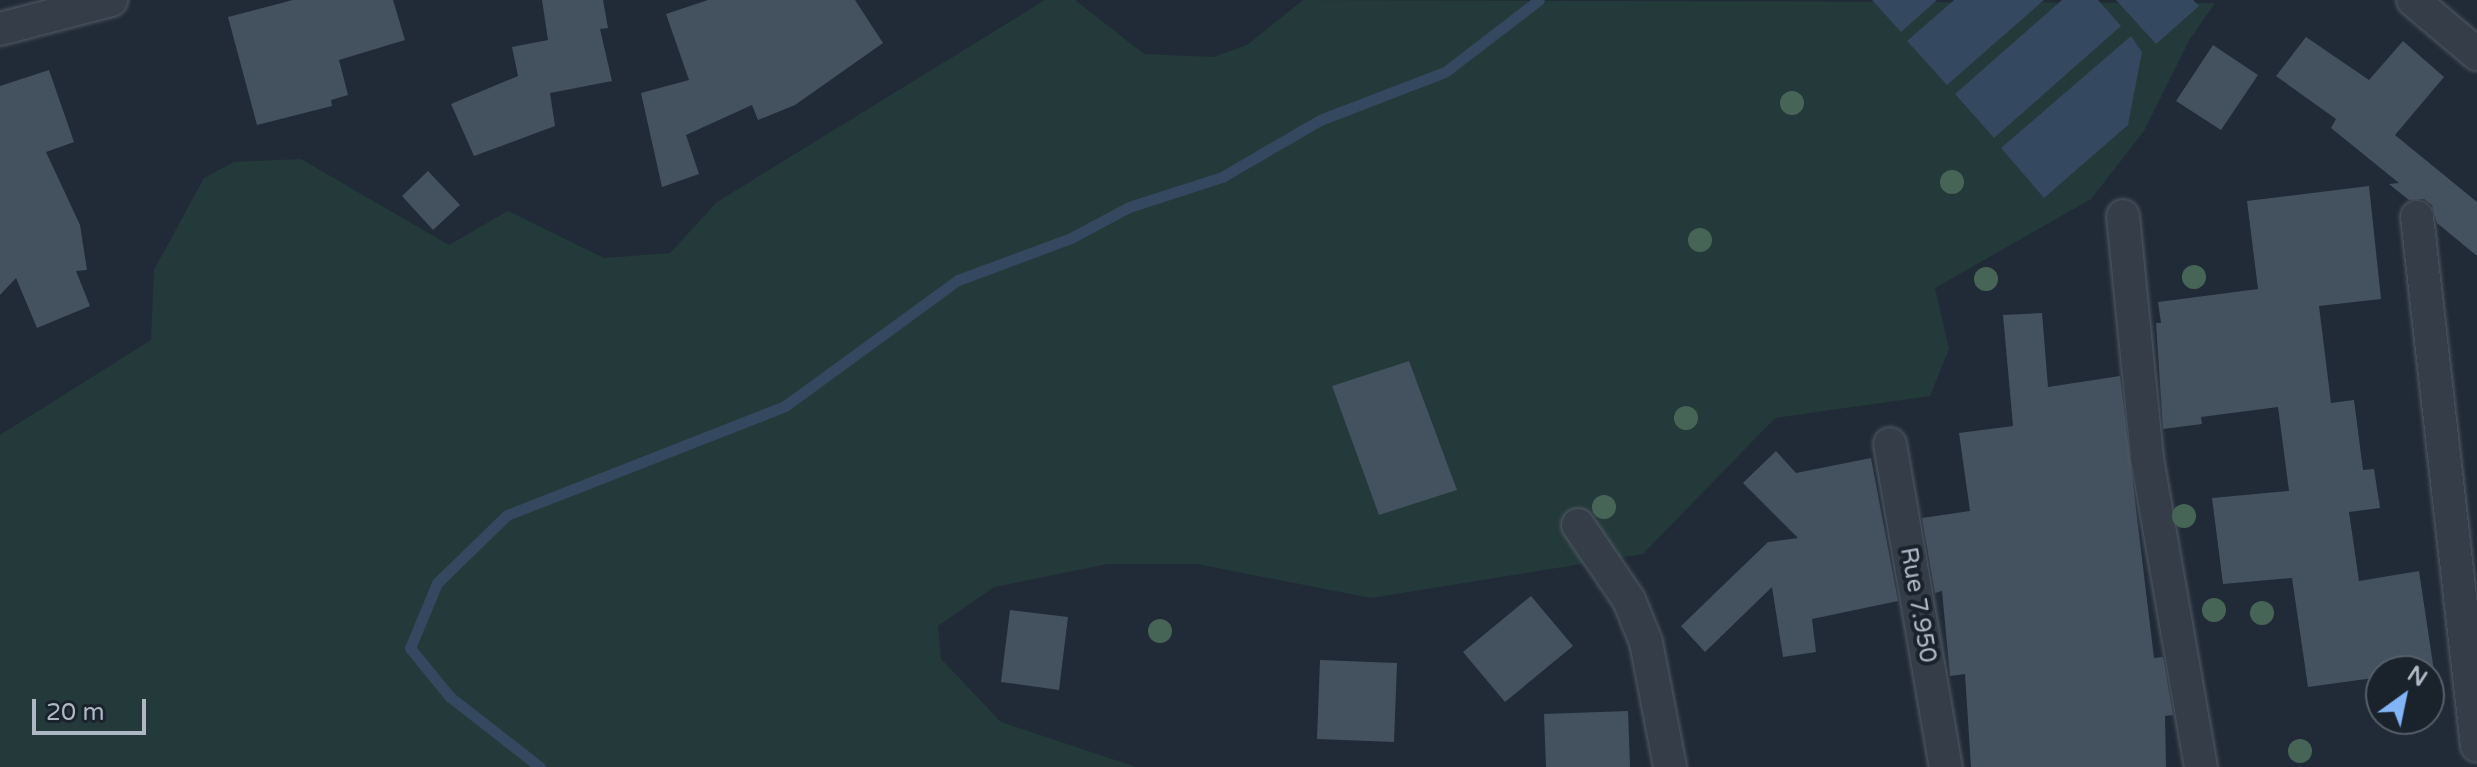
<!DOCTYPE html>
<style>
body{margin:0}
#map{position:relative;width:2477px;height:767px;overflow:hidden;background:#212b37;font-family:"Varela Round",sans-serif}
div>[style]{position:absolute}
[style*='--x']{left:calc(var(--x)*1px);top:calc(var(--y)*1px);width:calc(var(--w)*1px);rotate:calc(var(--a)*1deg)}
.green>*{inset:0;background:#24393a}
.water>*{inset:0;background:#34485f}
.stream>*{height:11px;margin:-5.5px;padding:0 5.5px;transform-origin:5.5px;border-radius:5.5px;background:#34485f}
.building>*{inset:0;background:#44515f}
.roads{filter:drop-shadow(0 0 2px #515b66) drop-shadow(0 0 2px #515b66)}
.minor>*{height:32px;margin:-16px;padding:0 16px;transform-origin:16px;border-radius:16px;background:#343d48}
.trees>*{width:24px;height:24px;margin:-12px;border-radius:50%;background:#476556}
span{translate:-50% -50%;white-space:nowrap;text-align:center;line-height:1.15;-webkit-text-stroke:8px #1a222c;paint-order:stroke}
.street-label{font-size:24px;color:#aeb8c5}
.north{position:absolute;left:2365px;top:655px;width:80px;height:80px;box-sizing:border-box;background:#1a222c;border:2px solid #555e69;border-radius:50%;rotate:33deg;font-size:22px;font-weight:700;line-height:32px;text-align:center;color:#aeb8c5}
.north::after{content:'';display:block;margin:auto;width:28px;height:36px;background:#82b4f6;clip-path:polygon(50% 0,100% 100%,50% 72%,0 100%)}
.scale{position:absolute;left:32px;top:699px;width:114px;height:36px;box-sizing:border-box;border:4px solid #aeb8c5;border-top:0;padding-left:10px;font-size:24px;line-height:28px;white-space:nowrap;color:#aeb8c5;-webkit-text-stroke:6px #1a222c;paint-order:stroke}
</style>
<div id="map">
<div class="green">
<div style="clip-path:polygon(1045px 0,1075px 0,1144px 54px,1213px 57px,1247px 45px,1303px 0,2215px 3px,2190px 39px,2144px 131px,2091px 199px,1935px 288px,1949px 349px,1930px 396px,1775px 418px,1643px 554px,1371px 598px,1197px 564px,1108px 564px,994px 587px,938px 626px,941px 659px,1001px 722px,1136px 767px,0 767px,0 435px,151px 340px,154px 270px,204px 178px,234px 162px,301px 159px,449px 245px,508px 211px,604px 258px,670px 253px,717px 202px)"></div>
</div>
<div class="water">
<div style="clip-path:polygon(1872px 0,1937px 0,1901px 32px)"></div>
<div style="clip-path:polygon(1954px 0,2044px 0,1947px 85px,1907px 41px)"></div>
<div style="clip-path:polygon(2062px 0,2098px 0,2121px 26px,1994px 138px,1955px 94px)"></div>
<div style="clip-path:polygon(2116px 0,2193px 0,2199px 6px,2156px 44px)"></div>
<div style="clip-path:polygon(2131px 36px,2142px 52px,2128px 125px,2044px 198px,2001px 148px)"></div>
</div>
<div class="stream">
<div style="--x:540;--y:767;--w:114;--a:-142.1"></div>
<div style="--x:450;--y:697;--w:63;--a:-129.2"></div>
<div style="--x:410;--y:648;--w:70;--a:-67.4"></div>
<div style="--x:437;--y:583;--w:98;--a:-44.2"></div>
<div style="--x:507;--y:515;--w:299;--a:-21.4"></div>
<div style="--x:785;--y:406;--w:214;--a:-36.1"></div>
<div style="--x:958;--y:280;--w:121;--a:-20.4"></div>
<div style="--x:1071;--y:238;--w:66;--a:-28.1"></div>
<div style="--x:1129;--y:207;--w:98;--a:-17.9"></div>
<div style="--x:1222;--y:177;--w:113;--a:-30.2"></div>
<div style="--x:1320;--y:120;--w:134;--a:-21"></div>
<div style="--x:1445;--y:72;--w:118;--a:-37.5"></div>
</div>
<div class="building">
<div style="clip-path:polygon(293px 0,393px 0,405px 40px,339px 60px,348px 95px,331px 100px,332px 106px,257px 125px,228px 17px)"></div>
<div style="clip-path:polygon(542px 0,603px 0,608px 28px,600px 29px,612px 81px,550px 93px,555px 126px,474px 156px,451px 104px,518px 76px,512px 47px,548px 40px)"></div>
<div style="clip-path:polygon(708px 0,855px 0,883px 43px,795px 105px,758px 120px,752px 105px,686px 135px,699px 174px,662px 187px,641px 93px,689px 80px,666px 14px)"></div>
<div style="clip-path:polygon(2306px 37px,2369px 80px,2403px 41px,2444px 77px,2395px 135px,2477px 202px,2477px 256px,2437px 223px,2432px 205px,2424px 199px,2409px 200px,2389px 184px,2399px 183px,2331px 128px,2336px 119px,2276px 76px)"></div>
<div style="clip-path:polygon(2213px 45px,2258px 75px,2221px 130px,2176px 101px)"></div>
<div style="clip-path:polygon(49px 70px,74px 142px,46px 152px,80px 225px,87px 270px,76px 271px,90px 306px,37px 328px,16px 278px,0 295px,0 86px)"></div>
<div style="clip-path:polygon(428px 171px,460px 205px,433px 230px,402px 196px)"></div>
<div style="clip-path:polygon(2369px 186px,2381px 299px,2319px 306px,2331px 403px,2354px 400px,2363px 470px,2374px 469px,2380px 508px,2349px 512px,2359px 581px,2419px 571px,2434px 671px,2381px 671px,2381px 677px,2308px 687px,2292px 578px,2223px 584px,2212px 498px,2289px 491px,2278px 407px,2201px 417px,2202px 424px,2163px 429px,2156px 323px,2161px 323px,2158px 302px,2258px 289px,2247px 201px)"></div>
<div style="clip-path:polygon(2042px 313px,2048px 387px,2120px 376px,2154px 658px,2163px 657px,2173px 715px,2165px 716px,2166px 767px,1971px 767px,1965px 674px,1950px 676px,1942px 591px,1935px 593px,1922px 518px,1970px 511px,1959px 433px,2013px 426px,2003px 315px)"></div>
<div style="clip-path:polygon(1409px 361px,1457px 490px,1379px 515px,1332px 386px)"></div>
<div style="clip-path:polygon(1776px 451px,1796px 473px,1871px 458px,1898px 601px,1812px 619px,1816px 652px,1783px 657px,1772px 587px,1705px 652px,1681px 626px,1768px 542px,1798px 538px,1743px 483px)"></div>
<div style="clip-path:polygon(1531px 596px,1573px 646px,1505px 702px,1463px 652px)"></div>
<div style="clip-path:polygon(1010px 610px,1068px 617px,1059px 690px,1001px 682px)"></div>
<div style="clip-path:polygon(1320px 660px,1397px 663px,1394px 742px,1317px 739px)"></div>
<div style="clip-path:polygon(1628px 711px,1630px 767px,1546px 767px,1544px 714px)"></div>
</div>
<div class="roads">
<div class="minor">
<div style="--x:2413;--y:0;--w:84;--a:40.2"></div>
<div style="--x:0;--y:29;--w:115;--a:-14.6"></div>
<div style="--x:2123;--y:216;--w:243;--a:84.3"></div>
<div style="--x:2147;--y:458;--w:314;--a:80.1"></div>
<div style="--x:2417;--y:217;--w:532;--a:83.53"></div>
<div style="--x:1890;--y:444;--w:328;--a:80.2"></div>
<div style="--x:1578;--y:525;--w:91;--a:55.8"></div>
<div style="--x:1629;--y:600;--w:45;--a:68"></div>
<div style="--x:1646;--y:642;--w:127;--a:79.1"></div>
</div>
</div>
<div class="trees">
<div style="left:1792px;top:103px"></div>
<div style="left:1952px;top:182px"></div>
<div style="left:1700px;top:240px"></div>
<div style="left:2194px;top:277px"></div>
<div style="left:1986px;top:279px"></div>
<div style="left:1686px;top:418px"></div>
<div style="left:1604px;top:507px"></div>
<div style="left:2184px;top:516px"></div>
<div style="left:2214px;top:610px"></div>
<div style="left:2262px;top:613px"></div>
<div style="left:1160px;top:631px"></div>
<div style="left:2300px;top:751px"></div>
</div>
<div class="street-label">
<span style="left:1918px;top:605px;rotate:80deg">Rue 7.950</span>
</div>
<div class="north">N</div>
<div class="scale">20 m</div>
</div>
